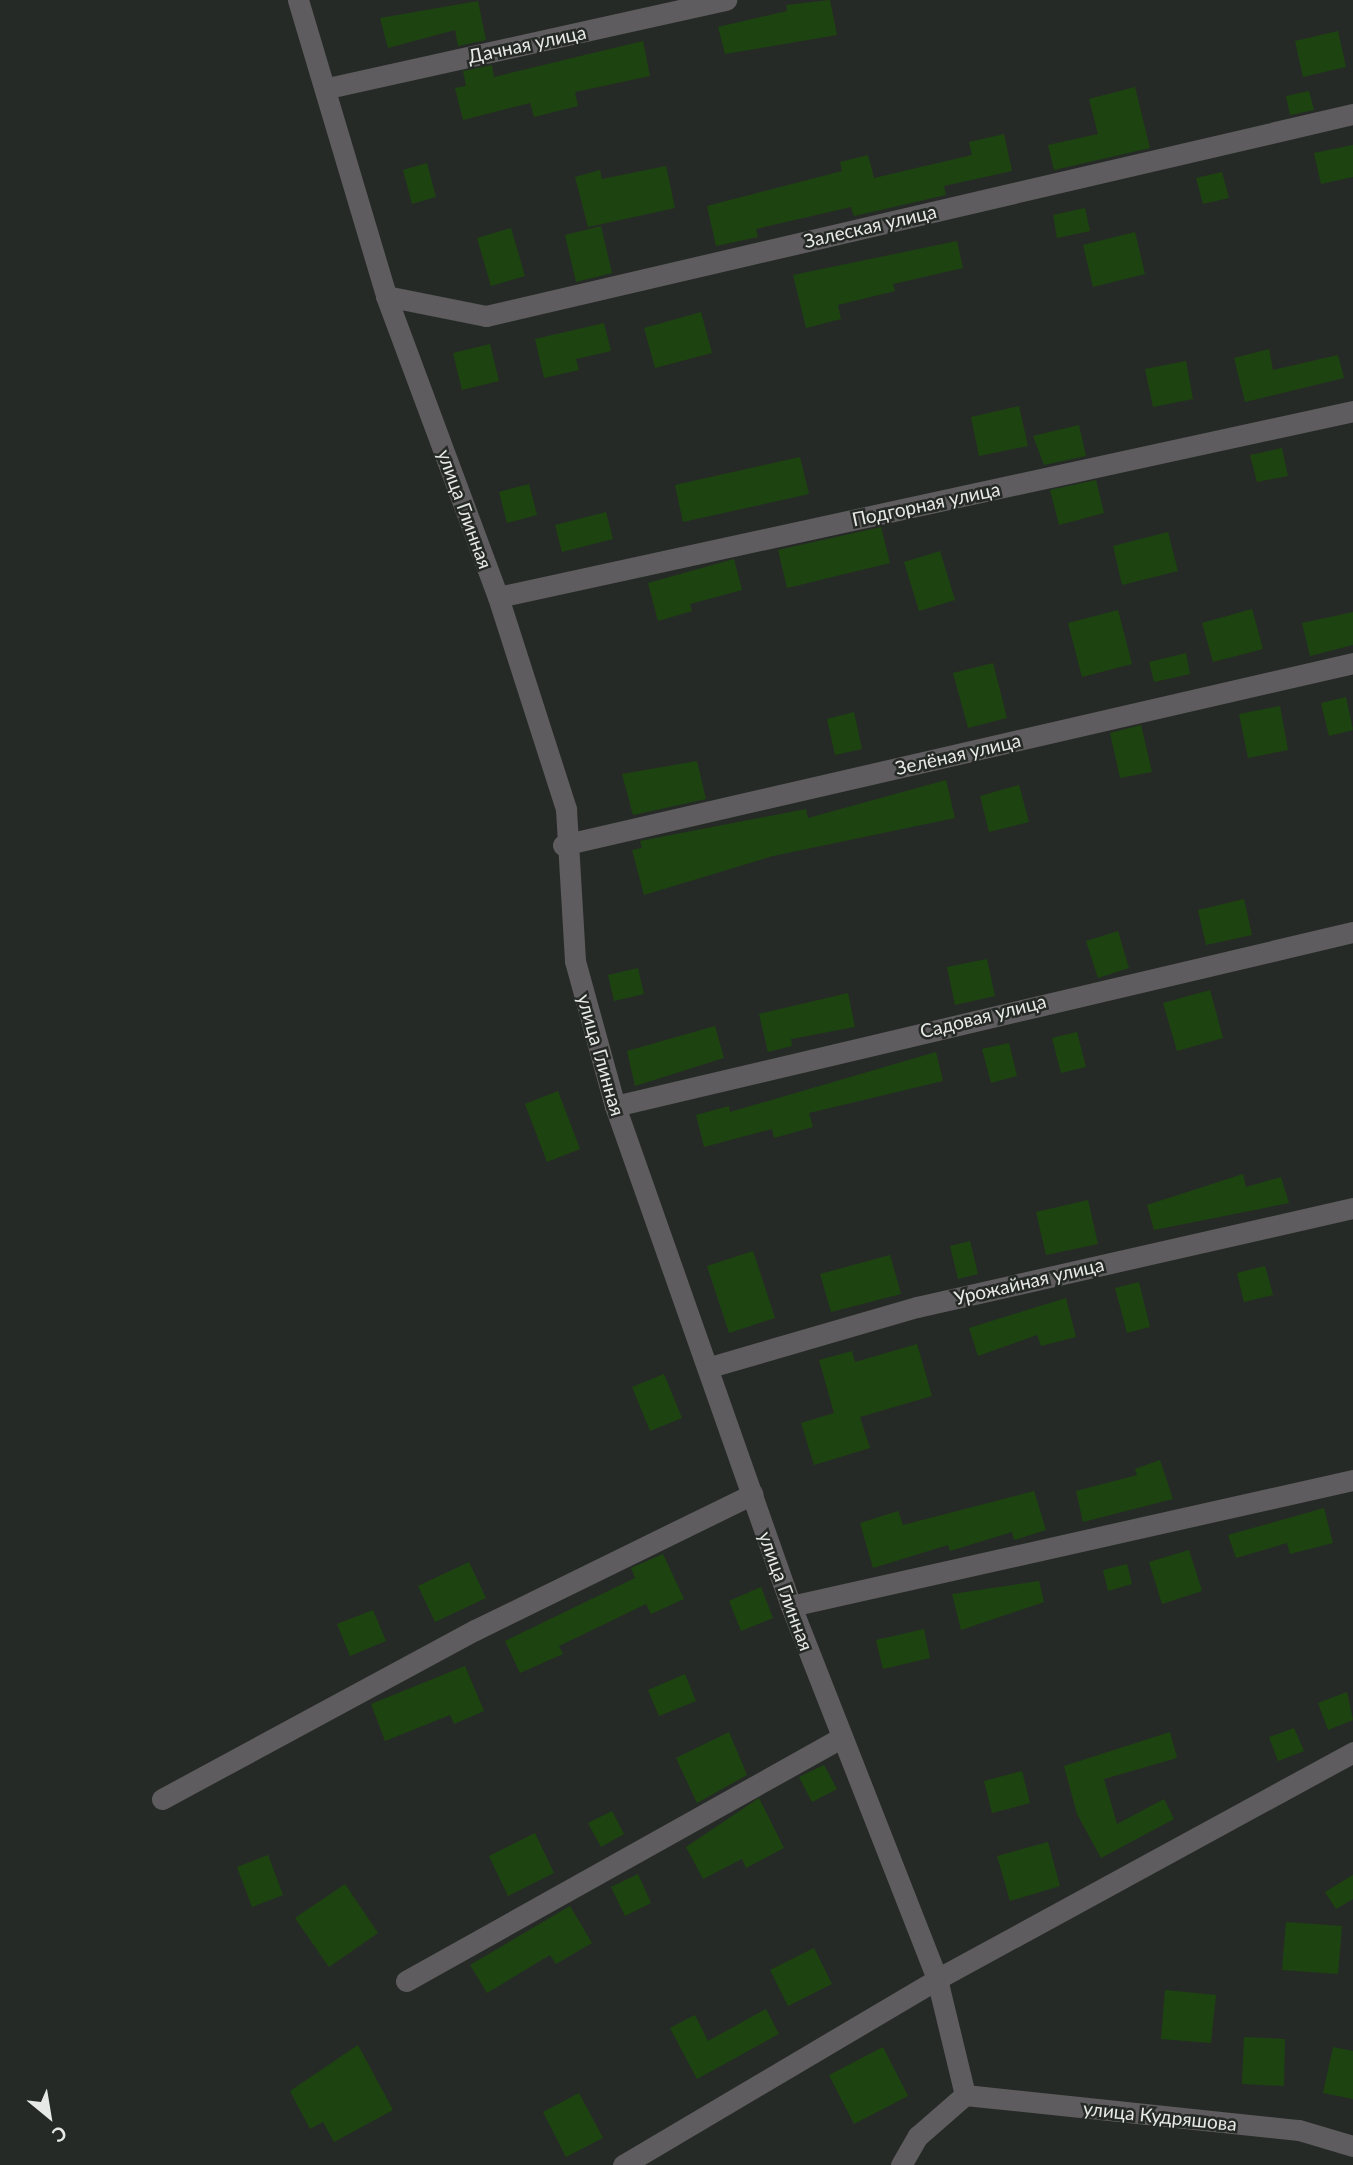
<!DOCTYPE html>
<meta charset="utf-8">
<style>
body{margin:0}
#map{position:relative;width:1353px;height:2165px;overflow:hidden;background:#262a26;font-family:Lato,sans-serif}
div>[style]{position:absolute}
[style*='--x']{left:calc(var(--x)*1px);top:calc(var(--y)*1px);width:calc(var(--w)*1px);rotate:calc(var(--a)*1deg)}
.building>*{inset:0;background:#1d4410}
.street>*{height:21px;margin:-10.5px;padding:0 10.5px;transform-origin:10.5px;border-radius:10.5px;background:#5e5c5e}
span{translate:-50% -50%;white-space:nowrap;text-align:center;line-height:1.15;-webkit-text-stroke:5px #262a26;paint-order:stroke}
.street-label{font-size:19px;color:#e7e9e6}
.north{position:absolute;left:14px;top:2081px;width:70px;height:70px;-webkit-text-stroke:5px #262a26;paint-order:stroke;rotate:150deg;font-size:19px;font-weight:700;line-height:28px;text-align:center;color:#e7e9e6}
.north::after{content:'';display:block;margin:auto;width:24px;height:32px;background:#e7e9e6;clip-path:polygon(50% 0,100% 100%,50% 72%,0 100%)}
</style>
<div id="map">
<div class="building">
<div style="clip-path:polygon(830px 0,837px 35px,725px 54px,718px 27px,787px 11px,786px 5px)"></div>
<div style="clip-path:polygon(478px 1px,486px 40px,458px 46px,455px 30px,388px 48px,380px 18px)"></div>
<div style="clip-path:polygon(1338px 31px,1346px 67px,1303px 77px,1295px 41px)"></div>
<div style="clip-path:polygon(643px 41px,650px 76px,575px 92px,578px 106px,534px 117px,530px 103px,463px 120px,455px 88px,466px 86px,463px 71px,492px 65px,494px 77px)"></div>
<div style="clip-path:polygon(1135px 87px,1150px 148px,1054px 170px,1048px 145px,1098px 134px,1089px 99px)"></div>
<div style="clip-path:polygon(1309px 91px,1314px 110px,1290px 115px,1286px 96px)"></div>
<div style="clip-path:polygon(1004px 134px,1012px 171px,944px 186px,946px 195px,854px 216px,851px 207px,756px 229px,758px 237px,716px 246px,707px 206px,842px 171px,840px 162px,868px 155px,874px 178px,972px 155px,969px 142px)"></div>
<div style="clip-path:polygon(1353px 145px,1353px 177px,1321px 184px,1314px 153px)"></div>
<div style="clip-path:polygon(427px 163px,436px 197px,412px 204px,403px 170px)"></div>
<div style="clip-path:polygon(666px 166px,675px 208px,588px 227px,575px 177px,600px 170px,602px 179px)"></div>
<div style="clip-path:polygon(1222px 172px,1229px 198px,1203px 204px,1196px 178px)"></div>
<div style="clip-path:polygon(1085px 208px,1090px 231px,1057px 238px,1053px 215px)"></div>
<div style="clip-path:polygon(601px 226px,612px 273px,576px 282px,565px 235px)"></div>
<div style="clip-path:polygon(511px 228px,525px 276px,491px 286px,477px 238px)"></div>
<div style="clip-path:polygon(1135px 232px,1145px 274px,1093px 287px,1083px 245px)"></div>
<div style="clip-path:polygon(957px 241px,963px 268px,893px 284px,895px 291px,838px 305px,841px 319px,806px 328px,793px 275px)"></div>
<div style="clip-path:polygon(701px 312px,712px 353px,655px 368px,644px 328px)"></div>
<div style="clip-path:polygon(604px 323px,611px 351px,576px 359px,579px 370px,544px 378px,535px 339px)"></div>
<div style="clip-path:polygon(490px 344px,499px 381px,462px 390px,453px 353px)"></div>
<div style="clip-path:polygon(1269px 349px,1273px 370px,1338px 355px,1344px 378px,1245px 402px,1234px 358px)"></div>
<div style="clip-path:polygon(1186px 361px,1193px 399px,1153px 407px,1145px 369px)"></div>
<div style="clip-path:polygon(1019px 406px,1028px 446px,979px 456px,971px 417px)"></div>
<div style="clip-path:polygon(1079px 425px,1086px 456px,1044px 465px,1033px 436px)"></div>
<div style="clip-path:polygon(1282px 448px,1288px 476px,1257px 482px,1250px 455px)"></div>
<div style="clip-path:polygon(800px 457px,809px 494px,683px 522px,675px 485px)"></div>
<div style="clip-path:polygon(1096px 480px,1104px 513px,1059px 525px,1050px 490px)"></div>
<div style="clip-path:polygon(529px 484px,537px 515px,507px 523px,499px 492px)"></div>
<div style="clip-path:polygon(606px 512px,613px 539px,562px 552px,555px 525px)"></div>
<div style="clip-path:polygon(881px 527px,890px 563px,787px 588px,778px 550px)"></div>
<div style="clip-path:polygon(1168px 532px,1178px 571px,1122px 585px,1113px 546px)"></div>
<div style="clip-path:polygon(940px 551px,955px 600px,919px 611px,904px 562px)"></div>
<div style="clip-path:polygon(734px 559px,742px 590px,690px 604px,692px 611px,658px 621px,648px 583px)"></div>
<div style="clip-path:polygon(1252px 609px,1263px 649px,1213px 662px,1202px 623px)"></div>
<div style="clip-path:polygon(1118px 610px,1132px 664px,1082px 677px,1068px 623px)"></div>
<div style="clip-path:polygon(1353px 612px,1353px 645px,1310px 656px,1302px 623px)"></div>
<div style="clip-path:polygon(1186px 653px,1190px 674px,1154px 682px,1149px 662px)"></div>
<div style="clip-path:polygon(993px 663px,1007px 718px,968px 728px,953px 673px)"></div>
<div style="clip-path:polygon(1346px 697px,1353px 730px,1329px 736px,1321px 703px)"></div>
<div style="clip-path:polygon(1280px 706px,1288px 750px,1248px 758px,1239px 714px)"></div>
<div style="clip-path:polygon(854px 712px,862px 749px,835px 755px,827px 719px)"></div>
<div style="clip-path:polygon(1141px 725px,1152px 772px,1120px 778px,1110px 733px)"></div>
<div style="clip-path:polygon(697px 761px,706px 799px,633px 815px,622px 774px)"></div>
<div style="clip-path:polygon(946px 780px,955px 818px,773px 856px,644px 895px,632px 850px,642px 848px,640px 841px,806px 809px,808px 818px)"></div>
<div style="clip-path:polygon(1019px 785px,1029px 822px,989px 832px,980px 796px)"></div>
<div style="clip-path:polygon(1244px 899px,1252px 935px,1206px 945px,1198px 910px)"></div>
<div style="clip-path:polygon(1118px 931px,1129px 968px,1098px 978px,1086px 941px)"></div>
<div style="clip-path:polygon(987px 959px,995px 996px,955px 1005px,947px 967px)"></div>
<div style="clip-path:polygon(638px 968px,644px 994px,614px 1001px,608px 975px)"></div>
<div style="clip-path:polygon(1210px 990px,1223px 1038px,1177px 1051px,1163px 1003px)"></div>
<div style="clip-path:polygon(848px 993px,855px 1027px,791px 1039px,792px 1046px,768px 1052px,759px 1014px)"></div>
<div style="clip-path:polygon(715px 1026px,724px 1058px,635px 1086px,627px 1051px)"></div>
<div style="clip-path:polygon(1077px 1032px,1086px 1067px,1061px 1073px,1052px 1038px)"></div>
<div style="clip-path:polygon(1009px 1043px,1017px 1076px,991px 1083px,982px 1049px)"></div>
<div style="clip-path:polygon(936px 1052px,943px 1081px,809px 1113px,813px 1127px,774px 1138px,772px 1129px,704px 1147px,696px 1115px,729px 1106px,730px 1112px)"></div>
<div style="clip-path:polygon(558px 1091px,580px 1149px,547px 1162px,525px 1104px)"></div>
<div style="clip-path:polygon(1243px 1174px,1246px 1187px,1281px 1177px,1289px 1203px,1154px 1230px,1147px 1205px)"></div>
<div style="clip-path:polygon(1088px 1200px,1098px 1244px,1046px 1255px,1036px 1212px)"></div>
<div style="clip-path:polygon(970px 1241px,978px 1274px,958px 1279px,950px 1246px)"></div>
<div style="clip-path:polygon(753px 1251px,775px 1318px,729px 1333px,707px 1266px)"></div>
<div style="clip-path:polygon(890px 1255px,901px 1294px,831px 1312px,820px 1274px)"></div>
<div style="clip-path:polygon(1265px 1266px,1273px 1295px,1244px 1302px,1237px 1273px)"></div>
<div style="clip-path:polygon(1139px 1282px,1150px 1327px,1127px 1333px,1115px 1288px)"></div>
<div style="clip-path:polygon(1066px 1298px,1076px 1337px,1041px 1346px,1037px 1335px,978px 1356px,969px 1328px)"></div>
<div style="clip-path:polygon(917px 1344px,932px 1396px,860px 1417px,870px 1448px,814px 1465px,801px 1423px,834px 1413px,819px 1360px,852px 1351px,855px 1362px)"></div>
<div style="clip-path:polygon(664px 1374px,682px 1418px,650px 1431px,632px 1387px)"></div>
<div style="clip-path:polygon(1160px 1460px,1173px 1499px,1083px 1522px,1076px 1491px,1137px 1475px,1135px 1469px)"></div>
<div style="clip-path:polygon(1034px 1491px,1046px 1530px,1014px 1540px,1012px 1532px,950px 1551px,948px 1545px,873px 1568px,860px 1523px,898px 1511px,903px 1525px)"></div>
<div style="clip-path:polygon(1324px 1508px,1333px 1543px,1290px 1554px,1287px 1543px,1236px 1558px,1228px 1535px)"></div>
<div style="clip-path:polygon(1189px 1550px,1202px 1591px,1162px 1604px,1149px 1562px)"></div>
<div style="clip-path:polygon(663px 1554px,684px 1599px,651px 1614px,646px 1604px,559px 1646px,563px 1654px,520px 1673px,505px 1641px,635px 1578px,631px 1568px)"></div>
<div style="clip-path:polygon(469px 1562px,486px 1598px,435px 1622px,418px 1586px)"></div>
<div style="clip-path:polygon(1127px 1564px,1132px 1584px,1108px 1591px,1103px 1570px)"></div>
<div style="clip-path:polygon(1039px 1581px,1044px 1602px,961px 1630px,952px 1594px)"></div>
<div style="clip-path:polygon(761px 1587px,773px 1618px,741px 1631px,729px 1601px)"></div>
<div style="clip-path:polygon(373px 1610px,386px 1641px,350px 1656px,337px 1624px)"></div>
<div style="clip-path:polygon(924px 1629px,930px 1658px,883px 1669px,876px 1640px)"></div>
<div style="clip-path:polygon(465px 1666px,484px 1711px,454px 1724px,450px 1715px,385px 1741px,371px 1704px)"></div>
<div style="clip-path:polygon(685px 1674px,696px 1701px,659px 1716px,648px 1690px)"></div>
<div style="clip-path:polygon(1347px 1692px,1353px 1720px,1328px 1730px,1318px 1703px)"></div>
<div style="clip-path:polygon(1294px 1728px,1304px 1751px,1278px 1761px,1269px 1737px)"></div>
<div style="clip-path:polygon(729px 1732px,747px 1775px,697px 1803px,676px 1758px)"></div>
<div style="clip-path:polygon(1170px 1732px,1177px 1758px,1104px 1779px,1117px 1824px,1164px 1799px,1174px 1819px,1101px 1858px,1077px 1814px,1064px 1766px)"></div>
<div style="clip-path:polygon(824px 1765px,837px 1789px,812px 1802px,799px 1777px)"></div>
<div style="clip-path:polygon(1022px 1771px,1030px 1803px,992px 1813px,984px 1781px)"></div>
<div style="clip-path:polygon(759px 1798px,784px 1848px,746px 1868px,742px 1859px,703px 1879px,686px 1847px)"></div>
<div style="clip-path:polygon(612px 1811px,624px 1834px,601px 1847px,588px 1823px)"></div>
<div style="clip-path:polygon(535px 1833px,554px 1873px,508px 1896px,489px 1856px)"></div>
<div style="clip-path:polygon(1048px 1842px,1060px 1886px,1010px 1901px,997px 1856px)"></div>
<div style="clip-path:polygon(268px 1855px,283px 1895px,252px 1907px,237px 1867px)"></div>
<div style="clip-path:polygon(638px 1874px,651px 1903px,625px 1916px,611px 1887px)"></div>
<div style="clip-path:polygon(1353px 1875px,1353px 1899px,1336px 1909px,1325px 1892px)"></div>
<div style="clip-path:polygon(345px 1884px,378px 1933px,329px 1967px,295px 1918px)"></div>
<div style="clip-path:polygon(570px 1906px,592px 1943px,556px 1964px,550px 1955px,487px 1993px,470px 1965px)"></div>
<div style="clip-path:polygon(1286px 1922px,1342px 1926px,1338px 1974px,1282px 1970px)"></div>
<div style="clip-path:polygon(814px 1948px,832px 1984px,788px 2006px,770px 1970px)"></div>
<div style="clip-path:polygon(1165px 1990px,1216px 1995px,1211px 2043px,1161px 2039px)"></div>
<div style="clip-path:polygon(766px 2009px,779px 2034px,697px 2079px,670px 2028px,695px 2015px,708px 2041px)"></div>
<div style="clip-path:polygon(1244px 2037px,1285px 2039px,1284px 2086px,1242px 2084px)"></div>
<div style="clip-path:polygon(358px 2045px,393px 2110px,334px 2142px,323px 2122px,310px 2129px,290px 2091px)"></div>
<div style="clip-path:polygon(883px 2047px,908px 2096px,854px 2124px,829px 2075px)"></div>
<div style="clip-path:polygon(1333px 2047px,1353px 2051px,1353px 2099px,1323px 2093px)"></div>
<div style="clip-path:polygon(579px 2093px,603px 2138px,566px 2157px,543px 2112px)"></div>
</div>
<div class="street">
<div style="--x:298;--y:0;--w:309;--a:73.4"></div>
<div style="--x:386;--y:296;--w:321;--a:69.6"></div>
<div style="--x:498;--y:597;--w:223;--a:72.2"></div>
<div style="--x:566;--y:809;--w:152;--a:86.6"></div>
<div style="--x:575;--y:961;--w:150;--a:74.6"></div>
<div style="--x:615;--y:1106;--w:530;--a:70.61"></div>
<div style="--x:791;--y:1606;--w:401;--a:68.6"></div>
<div style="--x:937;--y:1979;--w:119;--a:76.4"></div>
<div style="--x:328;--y:88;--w:408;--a:-12.5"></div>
<div style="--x:386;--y:296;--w:102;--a:11.3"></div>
<div style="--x:486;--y:316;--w:890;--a:-13.12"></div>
<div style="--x:498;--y:597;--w:875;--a:-12.27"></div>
<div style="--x:563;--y:845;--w:811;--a:-12.97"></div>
<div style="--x:615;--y:1106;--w:758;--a:-13.27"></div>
<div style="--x:710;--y:1367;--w:216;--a:-16.2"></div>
<div style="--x:917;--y:1307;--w:447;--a:-12.8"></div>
<div style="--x:791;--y:1606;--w:576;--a:-12.64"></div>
<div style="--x:162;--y:1799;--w:356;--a:-28.4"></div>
<div style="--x:475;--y:1630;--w:309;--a:-26.1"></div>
<div style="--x:406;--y:1981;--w:497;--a:-29.2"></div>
<div style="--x:965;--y:2095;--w:336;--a:6"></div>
<div style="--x:1299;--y:2130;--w:56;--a:16.5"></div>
<div style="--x:623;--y:2165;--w:365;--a:-30.6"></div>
<div style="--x:937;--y:1979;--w:474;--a:-28.6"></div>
<div style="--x:901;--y:2165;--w:34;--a:-60"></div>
<div style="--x:918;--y:2136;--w:62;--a:-41.1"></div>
</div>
<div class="street-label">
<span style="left:527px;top:44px;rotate:-12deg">Дачная улица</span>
<span style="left:870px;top:226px;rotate:-13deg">Залеская улица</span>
<span style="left:926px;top:504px;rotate:-12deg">Подгорная улица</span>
<span style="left:465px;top:509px;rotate:70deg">улица Глинная</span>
<span style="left:958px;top:754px;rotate:-13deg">Зелёная улица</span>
<span style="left:983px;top:1016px;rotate:-14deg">Садовая улица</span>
<span style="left:601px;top:1055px;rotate:74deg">улица Глинная</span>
<span style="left:1029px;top:1281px;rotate:-13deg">Урожайная улица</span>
<span style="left:786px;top:1591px;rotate:70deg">улица Глинная</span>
<span style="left:1160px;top:2116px;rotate:6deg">улица Кудряшова</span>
</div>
<div class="north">С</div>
</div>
